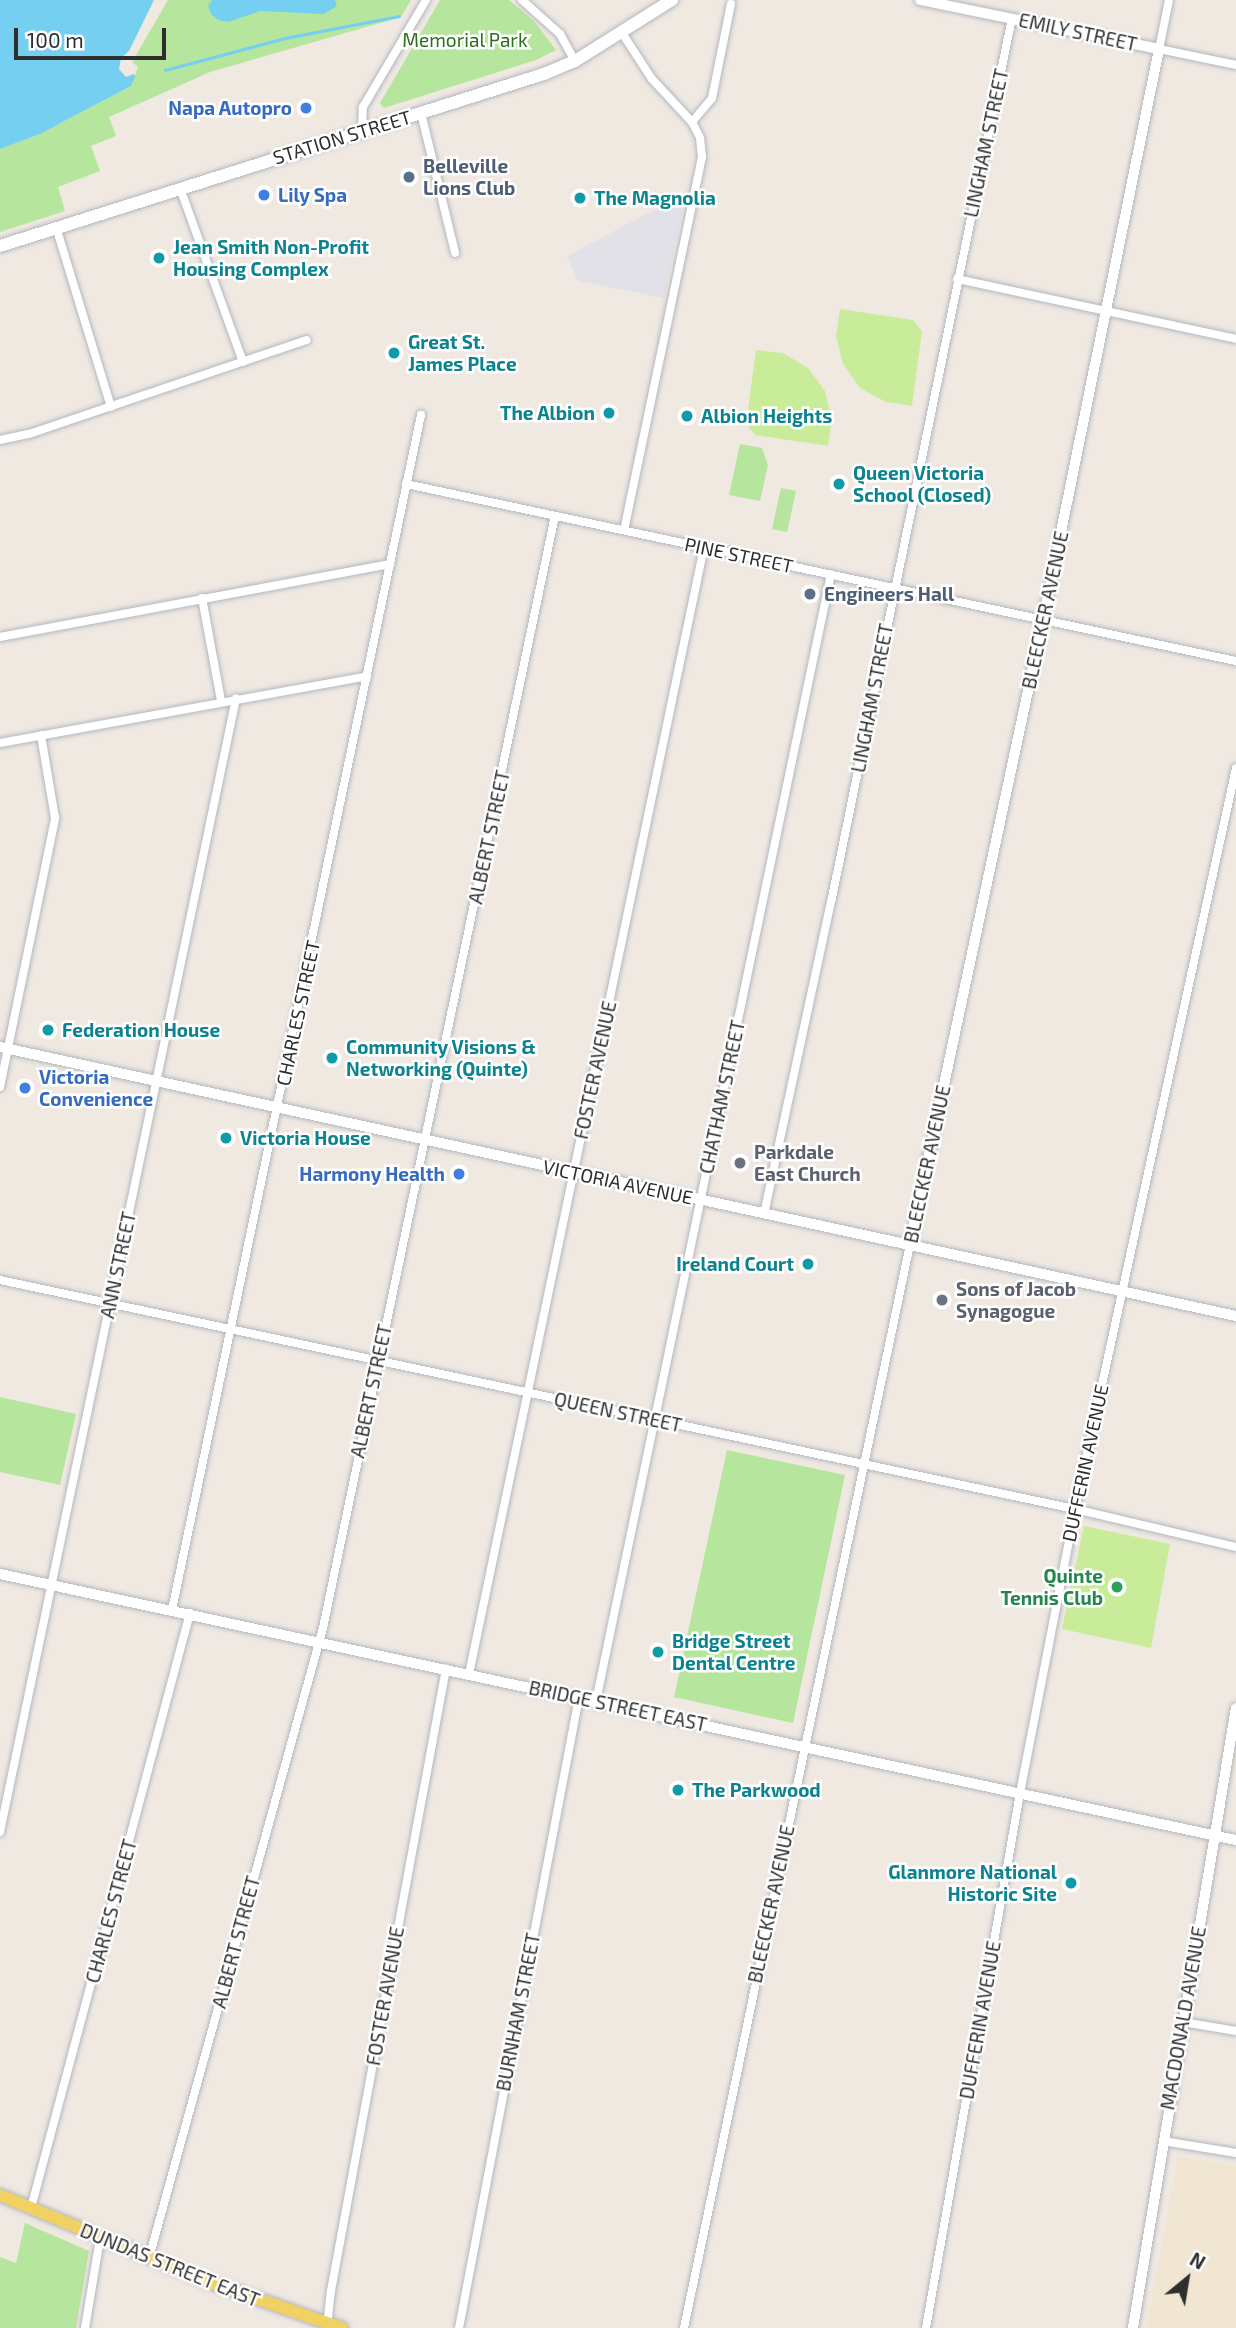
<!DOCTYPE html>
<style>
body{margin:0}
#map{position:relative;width:1236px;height:2328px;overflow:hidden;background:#efe9e1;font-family:"Exo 2",sans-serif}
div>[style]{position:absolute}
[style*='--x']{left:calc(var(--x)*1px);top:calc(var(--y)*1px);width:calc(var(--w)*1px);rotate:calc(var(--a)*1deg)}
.industrial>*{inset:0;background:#e3e1e8}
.education>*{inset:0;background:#f0e6d1}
.green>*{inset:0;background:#b6e59e}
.pitch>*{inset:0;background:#c9ec9a}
.water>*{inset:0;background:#75cff0}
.stream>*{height:2.5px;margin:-1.25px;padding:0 1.25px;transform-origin:1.25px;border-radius:1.25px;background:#75cff0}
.roads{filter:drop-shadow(0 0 2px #b4b7c1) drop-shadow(0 0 2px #b4b7c1)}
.minor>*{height:8px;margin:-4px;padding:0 4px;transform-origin:4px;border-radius:4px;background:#fff}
.tertiary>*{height:10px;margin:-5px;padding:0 5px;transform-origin:5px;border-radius:5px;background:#fff}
.secondary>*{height:12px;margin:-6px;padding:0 6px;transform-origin:6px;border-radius:6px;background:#fff}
.primary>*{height:12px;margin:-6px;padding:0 6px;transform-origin:6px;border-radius:6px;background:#f2d163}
.dots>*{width:19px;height:19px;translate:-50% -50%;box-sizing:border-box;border:4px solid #fff;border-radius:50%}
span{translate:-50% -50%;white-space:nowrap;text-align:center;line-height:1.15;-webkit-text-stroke:5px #fff;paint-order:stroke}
.street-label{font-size:19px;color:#2e2e2e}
.park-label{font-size:19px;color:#2c6e1b}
.shop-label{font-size:19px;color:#366cbe;font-weight:700}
.right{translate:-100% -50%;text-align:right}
.left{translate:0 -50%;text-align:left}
.service-label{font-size:19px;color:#4e5e75;font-weight:700}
.culture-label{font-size:19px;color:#0d838f;font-weight:700}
.worship-label{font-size:19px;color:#5b616d;font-weight:700}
.leisure-label{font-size:19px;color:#27864d;font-weight:700}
.north{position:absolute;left:1152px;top:2244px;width:70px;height:70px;-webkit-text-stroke:5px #fff;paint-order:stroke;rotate:30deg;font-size:19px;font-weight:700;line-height:28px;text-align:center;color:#2e2e2e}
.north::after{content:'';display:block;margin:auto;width:24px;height:32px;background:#2e2e2e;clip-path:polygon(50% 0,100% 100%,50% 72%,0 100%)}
.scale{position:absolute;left:14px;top:28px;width:152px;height:32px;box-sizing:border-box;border:4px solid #2e2e2e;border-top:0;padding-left:9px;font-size:21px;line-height:24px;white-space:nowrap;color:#2e2e2e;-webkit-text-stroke:5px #fff;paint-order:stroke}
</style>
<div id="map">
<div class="industrial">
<div style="clip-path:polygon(686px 193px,664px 298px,578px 281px,567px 256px)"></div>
</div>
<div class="education">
<div style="clip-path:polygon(1178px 2156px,1236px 2166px,1236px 2328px,1146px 2328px)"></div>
</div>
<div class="green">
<div style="clip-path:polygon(168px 0,411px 0,401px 17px,210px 72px,109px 117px,116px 136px,91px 146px,100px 171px,58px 187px,65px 211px,0 232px,0 149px,40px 134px,131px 86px,138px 67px,132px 62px)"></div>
<div style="clip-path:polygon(440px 0,509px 0,534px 21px,556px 50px,536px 60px,384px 108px,380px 103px)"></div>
<div style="clip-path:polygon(740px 444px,762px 448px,768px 465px,760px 501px,729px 495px)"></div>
<div style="clip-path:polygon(781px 488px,796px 491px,787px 532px,772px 529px)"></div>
<div style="clip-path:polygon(0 1397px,76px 1414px,60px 1485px,0 1472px)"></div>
<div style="clip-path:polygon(727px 1450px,845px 1475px,793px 1723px,674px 1697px)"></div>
<div style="clip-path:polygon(25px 2223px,89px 2251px,76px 2328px,0 2328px,0 2257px,16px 2263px)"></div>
</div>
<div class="pitch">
<div style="clip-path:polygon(840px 309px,913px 320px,922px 331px,912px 406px,886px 402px,860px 388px,843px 364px,836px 336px)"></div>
<div style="clip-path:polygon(756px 350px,783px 353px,808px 368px,825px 391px,832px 420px,828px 446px,755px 435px,746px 424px)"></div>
<div style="clip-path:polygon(1084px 1526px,1170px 1544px,1151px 1648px,1062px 1629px)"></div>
</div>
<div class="water">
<div style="clip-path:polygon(0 0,154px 0,129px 51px,121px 58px,119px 69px,126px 77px,134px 74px,135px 77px,131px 86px,40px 134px,0 149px)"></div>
<div style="clip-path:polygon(212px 0,335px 0,337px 6px,324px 14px,260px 11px,228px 22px,218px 20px,211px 14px,208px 6px)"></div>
</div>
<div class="stream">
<div style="--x:165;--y:70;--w:124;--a:-14.9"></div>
<div style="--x:285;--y:38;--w:116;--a:-10.9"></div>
</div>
<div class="roads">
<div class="minor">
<div style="--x:522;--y:0;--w:51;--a:41.8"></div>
<div style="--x:560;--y:34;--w:31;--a:61"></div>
<div style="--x:1169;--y:0;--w:50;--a:101.5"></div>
<div style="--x:1159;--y:49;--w:79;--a:11.7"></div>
<div style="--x:622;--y:33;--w:55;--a:56.9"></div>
<div style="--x:652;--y:79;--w:59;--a:47.1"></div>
<div style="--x:692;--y:122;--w:18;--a:63"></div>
<div style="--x:700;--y:138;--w:19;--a:84"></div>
<div style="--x:702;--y:157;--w:381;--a:101.8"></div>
<div style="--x:421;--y:113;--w:144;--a:76.3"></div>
<div style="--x:692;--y:122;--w:31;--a:-50"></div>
<div style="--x:712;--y:98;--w:96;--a:-78.6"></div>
<div style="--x:362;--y:132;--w:25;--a:-88"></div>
<div style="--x:363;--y:107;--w:124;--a:-59.5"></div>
<div style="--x:180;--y:188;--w:185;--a:70.1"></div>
<div style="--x:56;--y:227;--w:188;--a:73"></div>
<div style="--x:957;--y:279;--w:285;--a:12.1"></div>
<div style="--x:0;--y:440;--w:30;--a:-12"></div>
<div style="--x:29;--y:434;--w:293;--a:-18.7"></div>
<div style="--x:406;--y:484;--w:849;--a:12.04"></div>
<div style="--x:202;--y:598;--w:105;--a:79.5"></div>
<div style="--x:0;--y:637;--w:397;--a:-10.6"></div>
<div style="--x:0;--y:743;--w:373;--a:-10.3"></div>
<div style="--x:0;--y:1087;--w:275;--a:-78.4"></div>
<div style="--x:55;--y:818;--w:84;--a:-99.6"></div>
<div style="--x:764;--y:1214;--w:323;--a:-77.9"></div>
<div style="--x:832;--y:898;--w:898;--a:-78.44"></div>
<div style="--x:0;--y:1280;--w:1099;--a:12.03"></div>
<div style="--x:1075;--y:1509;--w:165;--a:13.3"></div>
<div style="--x:172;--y:1610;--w:1221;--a:-78.23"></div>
<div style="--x:469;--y:1674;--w:1151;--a:-78.22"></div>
<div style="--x:596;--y:1701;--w:1151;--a:-78.22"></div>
<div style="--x:0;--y:1832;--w:1158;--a:-78.24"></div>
<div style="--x:1183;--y:2022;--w:54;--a:9.6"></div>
<div style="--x:1163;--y:2141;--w:74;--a:9.3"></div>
<div style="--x:31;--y:2208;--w:616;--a:-75.04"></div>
<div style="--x:149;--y:2258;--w:654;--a:-74.56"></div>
<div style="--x:323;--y:1628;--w:1136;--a:-78.22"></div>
<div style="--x:327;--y:2327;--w:36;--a:-84"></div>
<div style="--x:331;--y:2291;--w:633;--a:-79.53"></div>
<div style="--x:85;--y:2328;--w:91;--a:-80.5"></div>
<div style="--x:459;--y:2328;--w:642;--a:-79.23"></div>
<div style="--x:684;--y:2328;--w:1107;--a:-78.22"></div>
<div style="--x:926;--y:2328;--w:543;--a:-80.03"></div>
<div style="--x:1020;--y:1793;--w:289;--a:-79"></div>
<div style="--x:1075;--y:1509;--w:758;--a:-77.74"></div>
</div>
<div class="tertiary">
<div style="--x:0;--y:1047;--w:1265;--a:12.28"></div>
<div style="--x:910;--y:1244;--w:647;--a:-77.96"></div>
<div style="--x:1045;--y:611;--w:573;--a:-78.53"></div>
<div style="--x:1159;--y:49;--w:244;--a:-168.4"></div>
<div style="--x:0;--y:1574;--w:1264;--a:12.15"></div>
<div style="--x:1133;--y:2328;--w:628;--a:-80.57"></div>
</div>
<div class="secondary">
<div style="--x:0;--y:246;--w:571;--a:-17.55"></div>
<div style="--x:544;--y:74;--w:34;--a:-23"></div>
<div style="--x:575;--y:61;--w:115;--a:-32.2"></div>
</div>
<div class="primary">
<div style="--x:0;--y:2195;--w:226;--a:22.6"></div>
<div style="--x:209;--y:2282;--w:141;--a:19.1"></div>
</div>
</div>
<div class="dots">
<div style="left:306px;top:108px;background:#3f7fe0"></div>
<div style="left:409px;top:177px;background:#5c6f8a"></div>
<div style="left:264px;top:195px;background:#3f7fe0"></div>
<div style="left:580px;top:198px;background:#0f9aa8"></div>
<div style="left:159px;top:258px;background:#0f9aa8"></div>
<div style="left:394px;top:353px;background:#0f9aa8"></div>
<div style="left:609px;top:413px;background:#0f9aa8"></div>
<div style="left:687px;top:416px;background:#0f9aa8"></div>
<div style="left:839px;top:484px;background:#0f9aa8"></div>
<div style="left:810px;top:594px;background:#5c6f8a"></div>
<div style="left:48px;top:1030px;background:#0f9aa8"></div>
<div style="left:332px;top:1058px;background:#0f9aa8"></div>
<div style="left:25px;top:1088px;background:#3f7fe0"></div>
<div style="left:226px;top:1138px;background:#0f9aa8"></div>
<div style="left:740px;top:1163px;background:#6b7280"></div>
<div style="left:459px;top:1174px;background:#3f7fe0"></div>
<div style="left:808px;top:1264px;background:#0f9aa8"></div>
<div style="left:942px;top:1300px;background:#6b7280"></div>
<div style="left:1117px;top:1587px;background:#2e9e5b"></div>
<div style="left:658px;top:1652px;background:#0f9aa8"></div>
<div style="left:678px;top:1790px;background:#0f9aa8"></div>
<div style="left:1071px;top:1883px;background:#0f9aa8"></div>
</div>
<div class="street-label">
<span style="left:1078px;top:32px;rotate:12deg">EMILY STREET</span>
<span style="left:342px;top:137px;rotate:-17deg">STATION STREET</span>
<span style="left:986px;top:143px;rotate:-78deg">LINGHAM STREET</span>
<span style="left:739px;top:555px;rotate:12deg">PINE STREET</span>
<span style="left:1045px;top:610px;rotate:-78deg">BLEECKER AVENUE</span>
<span style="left:872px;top:698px;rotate:-79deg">LINGHAM STREET</span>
<span style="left:489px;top:837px;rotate:-78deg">ALBERT STREET</span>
<span style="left:298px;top:1013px;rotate:-78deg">CHARLES STREET</span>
<span style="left:595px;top:1070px;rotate:-78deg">FOSTER AVENUE</span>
<span style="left:722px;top:1097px;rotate:-78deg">CHATHAM STREET</span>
<span style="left:927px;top:1164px;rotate:-78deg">BLEECKER AVENUE</span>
<span style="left:618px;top:1182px;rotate:12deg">VICTORIA AVENUE</span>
<span style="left:118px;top:1265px;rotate:-78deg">ANN STREET</span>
<span style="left:371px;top:1391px;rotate:-78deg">ALBERT STREET</span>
<span style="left:618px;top:1412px;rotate:12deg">QUEEN STREET</span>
<span style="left:1085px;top:1463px;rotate:-78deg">DUFFERIN AVENUE</span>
<span style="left:618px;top:1706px;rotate:12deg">BRIDGE STREET EAST</span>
<span style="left:771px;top:1904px;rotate:-78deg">BLEECKER AVENUE</span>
<span style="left:111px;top:1911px;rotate:-75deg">CHARLES STREET</span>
<span style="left:236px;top:1942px;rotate:-75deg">ALBERT STREET</span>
<span style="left:385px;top:1996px;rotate:-80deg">FOSTER AVENUE</span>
<span style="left:518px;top:2012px;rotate:-79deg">BURNHAM STREET</span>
<span style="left:1183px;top:2018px;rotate:-80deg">MACDONALD AVENUE</span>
<span style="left:980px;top:2020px;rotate:-80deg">DUFFERIN AVENUE</span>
<span style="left:170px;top:2265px;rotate:22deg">DUNDAS STREET EAST</span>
</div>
<div class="park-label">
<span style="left:465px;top:40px">Memorial Park</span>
</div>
<div class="shop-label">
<span class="right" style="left:292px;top:108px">Napa Autopro</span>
<span class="left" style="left:278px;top:195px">Lily Spa</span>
<span class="left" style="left:39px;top:1088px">Victoria<br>Convenience</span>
<span class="right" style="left:445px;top:1174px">Harmony Health</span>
</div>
<div class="service-label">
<span class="left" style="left:423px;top:177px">Belleville<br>Lions Club</span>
<span class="left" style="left:824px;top:594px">Engineers Hall</span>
</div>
<div class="culture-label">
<span class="left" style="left:594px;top:198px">The Magnolia</span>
<span class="left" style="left:173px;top:258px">Jean Smith Non-Profit<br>Housing Complex</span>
<span class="left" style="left:408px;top:353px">Great St.<br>James Place</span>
<span class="right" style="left:595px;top:413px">The Albion</span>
<span class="left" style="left:701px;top:416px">Albion Heights</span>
<span class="left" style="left:853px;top:484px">Queen Victoria<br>School (Closed)</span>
<span class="left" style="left:62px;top:1030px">Federation House</span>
<span class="left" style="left:346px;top:1058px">Community Visions &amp;<br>Networking (Quinte)</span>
<span class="left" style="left:240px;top:1138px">Victoria House</span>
<span class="right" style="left:794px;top:1264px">Ireland Court</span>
<span class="left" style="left:672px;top:1652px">Bridge Street<br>Dental Centre</span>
<span class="left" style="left:692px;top:1790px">The Parkwood</span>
<span class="right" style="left:1057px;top:1883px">Glanmore National<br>Historic Site</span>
</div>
<div class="worship-label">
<span class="left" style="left:754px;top:1163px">Parkdale<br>East Church</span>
<span class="left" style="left:956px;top:1300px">Sons of Jacob<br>Synagogue</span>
</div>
<div class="leisure-label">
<span class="right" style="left:1103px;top:1587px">Quinte<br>Tennis Club</span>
</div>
<div class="north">N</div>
<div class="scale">100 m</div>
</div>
